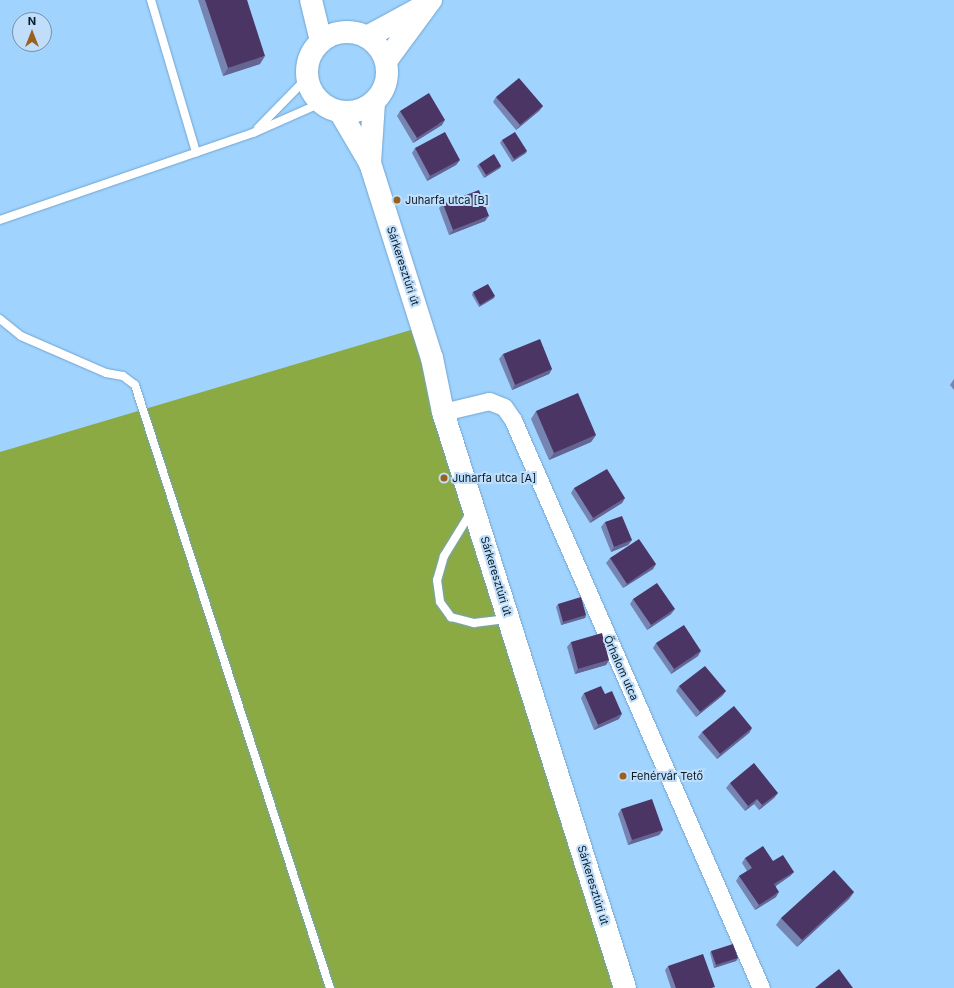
<!DOCTYPE html>
<meta charset="utf-8">
<style>
body{margin:0}
#map{position:relative;width:954px;height:988px;overflow:hidden;background:#a0d4ff;font-family:Inter,sans-serif}
div>[style]{position:absolute}
[style*='--x']{left:calc(var(--x)*1px);top:calc(var(--y)*1px);width:calc(var(--w)*1px);rotate:calc(var(--a)*1deg)}
.green>*{inset:0;background:#8baa44}
.roads{filter:drop-shadow(0 0 1px #72a4ce) drop-shadow(0 0 1px #72a4ce)}
.lane>*{height:8px;margin:-4px;padding:0 4px;transform-origin:4px;border-radius:4px;background:#fff}
.street>*{height:17px;margin:-8.5px;padding:0 8.5px;transform-origin:8.5px;border-radius:8.5px;background:#fff}
.secondary>*{height:22px;margin:-11px;padding:0 11px;transform-origin:11px;border-radius:11px;background:#fff}
.secondary>.ring{margin:-11px;padding:0;box-sizing:content-box;background:none;border:22px solid #fff;border-radius:50%}
.wall>*{inset:0;background:#7684b2}
.shaded-wall>*{inset:0;background:#646592}
.building>*{inset:0;background:#4b3564}
.dots>*{width:11px;height:11px;translate:-50% -50%;box-sizing:border-box;border:2px solid #c0def9;border-radius:50%}
span{translate:-50% -50%;white-space:nowrap;text-align:center;line-height:1.15;-webkit-text-stroke:4px #c0def9;paint-order:stroke}
.poi-label{font-size:11px;color:#071c2b}
.left{translate:0 -50%;text-align:left}
.street-label{font-size:11px;color:#071c2b}
.north{position:absolute;left:12px;top:12px;width:40px;height:40px;box-sizing:border-box;background:#c0def9;border:1px solid #7690a7;border-radius:50%;rotate:0deg;font-size:11px;font-weight:700;line-height:16px;text-align:center;color:#071c2b}
.north::after{content:'';display:block;margin:auto;width:14px;height:18px;background:#9a601e;clip-path:polygon(50% 0,100% 100%,50% 72%,0 100%)}
</style>
<div id="map">
<div class="green">
<div style="clip-path:polygon(421px 327px,619px 988px,0 988px,0 452px)"></div>
</div>
<div class="roads">
<div class="lane">
<div style="--x:151;--y:0;--w:159;--a:73.5"></div>
<div style="--x:258;--y:128;--w:70;--a:-45.6"></div>
<div style="--x:0;--y:220;--w:268;--a:-19"></div>
<div style="--x:253;--y:133;--w:74;--a:-23.8"></div>
<div style="--x:0;--y:319;--w:27;--a:39"></div>
<div style="--x:21;--y:336;--w:93;--a:23.5"></div>
<div style="--x:106;--y:373;--w:17;--a:10"></div>
<div style="--x:123;--y:376;--w:15;--a:37"></div>
<div style="--x:135;--y:385;--w:634;--a:72.08"></div>
<div style="--x:471;--y:512;--w:52;--a:121.5"></div>
<div style="--x:444;--y:556;--w:25;--a:106"></div>
<div style="--x:437;--y:580;--w:22;--a:82"></div>
<div style="--x:440;--y:602;--w:19;--a:54"></div>
<div style="--x:451;--y:617;--w:24;--a:15"></div>
<div style="--x:474;--y:623;--w:34;--a:-7"></div>
</div>
<div class="street">
<div style="--x:443;--y:412;--w:47;--a:-13.4"></div>
<div style="--x:489;--y:401;--w:16;--a:22"></div>
<div style="--x:504;--y:407;--w:16;--a:55"></div>
<div style="--x:513;--y:420;--w:620;--a:66.41"></div>
</div>
<div class="secondary">
<div style="--x:311;--y:0;--w:42;--a:76.3"></div>
<div class="ring" style="left:307px;top:32px;width:58px;height:58px"></div>
<div style="--x:367;--y:37;--w:63;--a:-28.6"></div>
<div style="--x:386;--y:61;--w:76;--a:-53.6"></div>
<div style="--x:340;--y:112;--w:59;--a:59.5"></div>
<div style="--x:370;--y:163;--w:205;--a:72.4"></div>
<div style="--x:432;--y:358;--w:55;--a:78.5"></div>
<div style="--x:443;--y:412;--w:604;--a:72.46"></div>
<div style="--x:370;--y:163;--w:61;--a:-86.2"></div>
</div>
</div>
<div class="wall">
<div style="clip-path:polygon(198px 0,247px 0,260px 64px,223px 76px)"></div>
<div style="clip-path:polygon(496px 97px,543px 106px,539px 111px,516px 130px,493px 102px)"></div>
<div style="clip-path:polygon(400px 111px,442px 125px,413px 143px,397px 116px)"></div>
<div style="clip-path:polygon(502px 140px,526px 153px,512px 162px,500px 143px)"></div>
<div style="clip-path:polygon(415px 148px,460px 160px,456px 165px,427px 181px,412px 153px)"></div>
<div style="clip-path:polygon(479px 164px,501px 166px,500px 168px,484px 178px,477px 166px)"></div>
<div style="clip-path:polygon(443px 204px,485px 221px,449px 235px,439px 208px)"></div>
<div style="clip-path:polygon(473px 292px,494px 298px,479px 307px,472px 295px)"></div>
<div style="clip-path:polygon(503px 354px,552px 369px,549px 374px,512px 390px,499px 359px)"></div>
<div style="clip-path:polygon(954px 379px,954px 390px,950px 385px)"></div>
<div style="clip-path:polygon(536px 411px,596px 435px,591px 442px,549px 460px,531px 419px)"></div>
<div style="clip-path:polygon(574px 488px,625px 498px,622px 503px,590px 523px,571px 493px)"></div>
<div style="clip-path:polygon(605px 522px,632px 540px,628px 545px,611px 552px,601px 527px)"></div>
<div style="clip-path:polygon(610px 558px,656px 564px,653px 569px,623px 588px,606px 563px)"></div>
<div style="clip-path:polygon(633px 599px,671px 614px,647px 630px,630px 604px)"></div>
<div style="clip-path:polygon(558px 604px,586px 615px,585px 618px,561px 625px,556px 607px)"></div>
<div style="clip-path:polygon(571px 642px,609px 660px,606px 665px,575px 674px,567px 647px)"></div>
<div style="clip-path:polygon(656px 643px,698px 656px,671px 674px,653px 648px)"></div>
<div style="clip-path:polygon(679px 686px,726px 691px,722px 696px,696px 717px,676px 691px)"></div>
<div style="clip-path:polygon(584px 693px,605px 694px,619px 719px,594px 730px,581px 698px)"></div>
<div style="clip-path:polygon(752px 728px,749px 733px,717px 759px,698px 737px,702px 732px)"></div>
<div style="clip-path:polygon(730px 783px,778px 793px,774px 798px,759px 810px,754px 804px,745px 811px,726px 788px)"></div>
<div style="clip-path:polygon(621px 809px,663px 830px,659px 835px,628px 845px,618px 814px)"></div>
<div style="clip-path:polygon(745px 858px,773px 861px,794px 872px,790px 876px,776px 886px,776px 897px,755px 910px,736px 881px,739px 876px,747px 871px,742px 863px)"></div>
<div style="clip-path:polygon(854px 892px,849px 899px,797px 947px,776px 925px,781px 918px)"></div>
<div style="clip-path:polygon(711px 951px,738px 958px,736px 961px,714px 968px,710px 953px)"></div>
<div style="clip-path:polygon(668px 966px,714px 988px,671px 988px,665px 970px)"></div>
</div>
<div class="shaded-wall">
<div style="clip-path:polygon(265px 56px,260px 64px,223px 76px,228px 68px)"></div>
<div style="clip-path:polygon(543px 106px,539px 111px,516px 130px,520px 125px)"></div>
<div style="clip-path:polygon(445px 120px,442px 125px,413px 143px,417px 138px)"></div>
<div style="clip-path:polygon(527px 151px,526px 153px,512px 162px,514px 159px)"></div>
<div style="clip-path:polygon(460px 160px,456px 165px,427px 181px,430px 176px)"></div>
<div style="clip-path:polygon(501px 166px,500px 168px,484px 178px,486px 175px)"></div>
<div style="clip-path:polygon(489px 216px,485px 221px,449px 235px,453px 230px)"></div>
<div style="clip-path:polygon(495px 296px,494px 298px,479px 307px,480px 305px)"></div>
<div style="clip-path:polygon(552px 369px,549px 374px,512px 390px,515px 385px)"></div>
<div style="clip-path:polygon(596px 435px,591px 442px,549px 460px,554px 453px)"></div>
<div style="clip-path:polygon(625px 498px,622px 503px,590px 523px,593px 518px)"></div>
<div style="clip-path:polygon(632px 540px,628px 545px,611px 552px,614px 547px)"></div>
<div style="clip-path:polygon(656px 564px,653px 569px,623px 588px,627px 584px)"></div>
<div style="clip-path:polygon(675px 609px,671px 614px,647px 630px,651px 625px)"></div>
<div style="clip-path:polygon(586px 615px,585px 618px,561px 625px,563px 622px)"></div>
<div style="clip-path:polygon(701px 651px,698px 656px,671px 674px,674px 669px)"></div>
<div style="clip-path:polygon(609px 660px,606px 665px,575px 674px,578px 669px)"></div>
<div style="clip-path:polygon(726px 691px,722px 696px,696px 717px,700px 712px)"></div>
<div style="clip-path:polygon(622px 714px,619px 719px,594px 730px,598px 725px)"></div>
<div style="clip-path:polygon(752px 728px,749px 733px,717px 759px,720px 754px)"></div>
<div style="clip-path:polygon(778px 793px,774px 798px,759px 810px,762px 805px)"></div>
<div style="clip-path:polygon(757px 799px,754px 804px,745px 811px,748px 806px)"></div>
<div style="clip-path:polygon(663px 830px,659px 835px,628px 845px,632px 840px)"></div>
<div style="clip-path:polygon(794px 872px,790px 876px,771px 889px,774px 884px)"></div>
<div style="clip-path:polygon(779px 892px,776px 897px,755px 910px,759px 905px)"></div>
<div style="clip-path:polygon(854px 892px,849px 899px,797px 947px,802px 940px)"></div>
<div style="clip-path:polygon(738px 958px,736px 961px,714px 968px,716px 965px)"></div>
</div>
<div class="building">
<div style="clip-path:polygon(205px 0,247px 0,265px 56px,228px 68px)"></div>
<div style="clip-path:polygon(519px 78px,543px 106px,520px 125px,496px 97px)"></div>
<div style="clip-path:polygon(429px 93px,445px 120px,417px 138px,400px 111px)"></div>
<div style="clip-path:polygon(445px 132px,460px 160px,430px 176px,415px 148px)"></div>
<div style="clip-path:polygon(515px 132px,527px 151px,514px 159px,502px 140px)"></div>
<div style="clip-path:polygon(494px 154px,501px 166px,486px 175px,479px 164px)"></div>
<div style="clip-path:polygon(479px 190px,489px 216px,453px 230px,443px 204px)"></div>
<div style="clip-path:polygon(488px 284px,495px 296px,480px 305px,473px 292px)"></div>
<div style="clip-path:polygon(540px 339px,552px 369px,515px 385px,503px 354px)"></div>
<div style="clip-path:polygon(578px 393px,596px 435px,554px 453px,536px 411px)"></div>
<div style="clip-path:polygon(607px 469px,625px 498px,593px 518px,574px 488px)"></div>
<div style="clip-path:polygon(622px 516px,632px 540px,614px 547px,605px 522px)"></div>
<div style="clip-path:polygon(639px 539px,656px 564px,627px 584px,610px 558px)"></div>
<div style="clip-path:polygon(657px 583px,675px 609px,651px 625px,633px 599px)"></div>
<div style="clip-path:polygon(581px 597px,586px 615px,563px 622px,558px 604px)"></div>
<div style="clip-path:polygon(684px 625px,701px 651px,674px 669px,656px 643px)"></div>
<div style="clip-path:polygon(602px 633px,609px 660px,578px 669px,571px 642px)"></div>
<div style="clip-path:polygon(705px 666px,726px 691px,700px 712px,679px 686px)"></div>
<div style="clip-path:polygon(601px 686px,605px 694px,612px 691px,622px 714px,598px 725px,584px 693px)"></div>
<div style="clip-path:polygon(734px 706px,752px 728px,720px 754px,702px 732px)"></div>
<div style="clip-path:polygon(754px 763px,778px 793px,762px 805px,757px 799px,748px 806px,730px 783px)"></div>
<div style="clip-path:polygon(652px 799px,663px 830px,632px 840px,621px 809px)"></div>
<div style="clip-path:polygon(763px 846px,773px 861px,783px 855px,794px 872px,774px 884px,779px 892px,759px 905px,739px 876px,752px 868px,745px 858px)"></div>
<div style="clip-path:polygon(834px 870px,854px 892px,802px 940px,781px 918px)"></div>
<div style="clip-path:polygon(733px 944px,738px 958px,716px 965px,711px 951px)"></div>
<div style="clip-path:polygon(703px 954px,715px 987px,711px 988px,676px 988px,668px 966px)"></div>
<div style="clip-path:polygon(839px 969px,853px 988px,815px 988px)"></div>
</div>
<div class="dots">
<div style="left:397px;top:200px;background:#9a601e"></div>
<div style="left:444px;top:478px;background:#9a601e"></div>
<div style="left:623px;top:776px;background:#9a601e"></div>
</div>
<div class="poi-label">
<span class="left" style="left:405px;top:200px">Juharfa utca [B]</span>
<span class="left" style="left:452px;top:478px">Juharfa utca [A]</span>
<span class="left" style="left:631px;top:776px">Fehérvár Tető</span>
</div>
<div class="street-label">
<span style="left:403px;top:266px;rotate:72deg">Sárkeresztúri út</span>
<span style="left:496px;top:576px;rotate:73deg">Sárkeresztúri út</span>
<span style="left:621px;top:668px;rotate:66deg">Őrhalom utca</span>
<span style="left:593px;top:885px;rotate:73deg">Sárkeresztúri út</span>
</div>
<div class="north">N</div>
</div>
